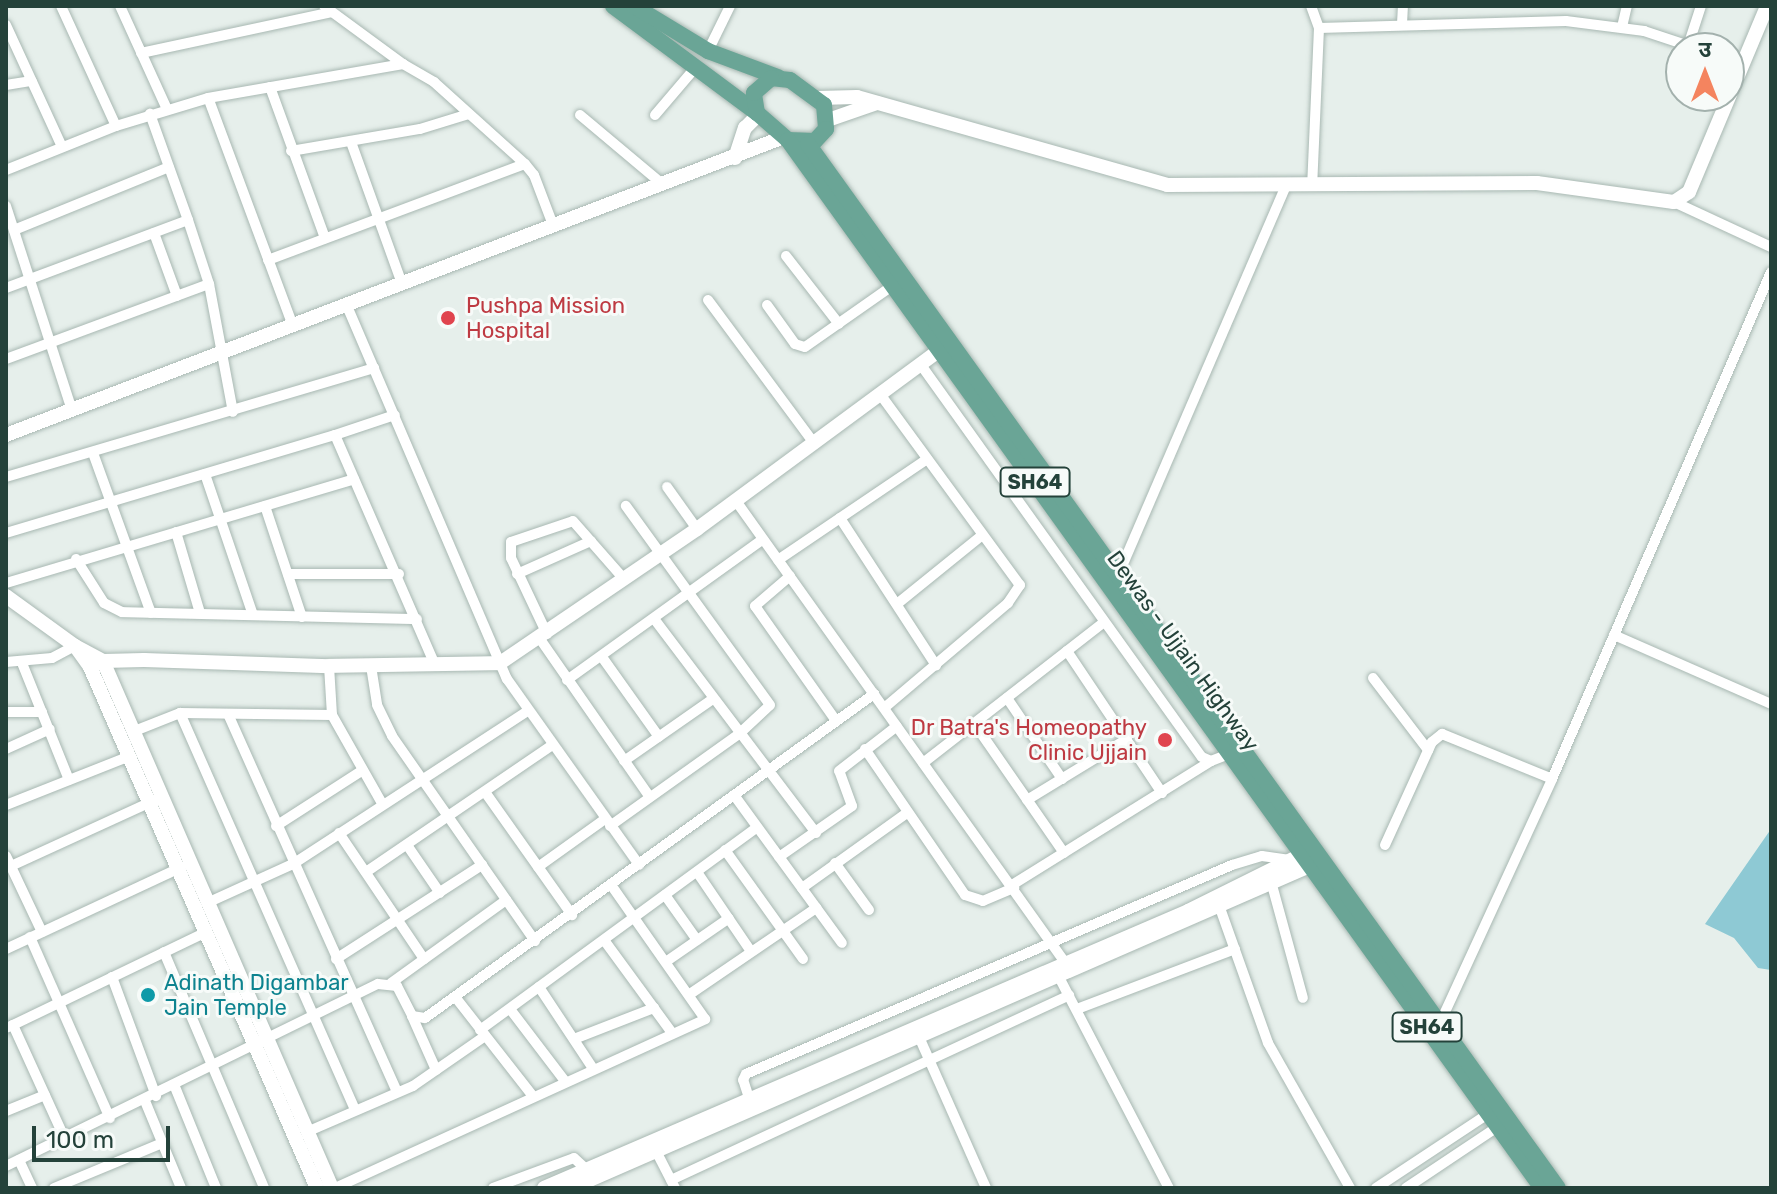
<!DOCTYPE html>
<meta charset="utf-8">
<style>
body{margin:0}
#map{position:relative;width:1777px;height:1194px;overflow:hidden;background:#e6efeb;font-family:Rubik,"Noto Sans Devanagari",sans-serif}
div>[style]{position:absolute}
[style*='--x']{left:calc(var(--x)*1px);top:calc(var(--y)*1px);width:calc(var(--w)*1px);rotate:calc(var(--a)*1deg)}
.water>*{inset:0;background:#8ec9d4}
.roads{filter:drop-shadow(0 0 2px #a8b8b2) drop-shadow(0 0 2px #a8b8b2)}
.street>*{height:10px;margin:-5px;padding:0 5px;transform-origin:5px;border-radius:5px;background:#fff}
.secondary>*{height:14px;margin:-7px;padding:0 7px;transform-origin:7px;border-radius:7px;background:#fff}
.primary>*{height:16px;margin:-8px;padding:0 8px;transform-origin:8px;border-radius:8px;background:#6aa596}
.dots>*{width:22px;height:22px;translate:-50% -50%;box-sizing:border-box;border:4px solid #f7fbf9;border-radius:50%}
span{translate:-50% -50%;white-space:nowrap;text-align:center;line-height:1.15;-webkit-text-stroke:6px #f7fbf9;paint-order:stroke}
.shield-label span{padding:2px 6px;background:#f7fbf9;border:2px solid;border-radius:6px;-webkit-text-stroke-width:0}
.shield-label{font-size:20px;color:#24423a;font-weight:700}
.health-label{font-size:22px;color:#be3a42}
.left{translate:0 -50%;text-align:left}
.right{translate:-100% -50%;text-align:right}
.street-label{font-size:22px;color:#24423a}
.culture-label{font-size:22px;color:#0d838f}
.frame{position:absolute;inset:0;border:8px solid #24423a;pointer-events:none}
.north{position:absolute;left:1665px;top:32px;width:80px;height:80px;box-sizing:border-box;background:#f7fbf9;border:2px solid #a3b1ad;border-radius:50%;rotate:0deg;font-size:22px;font-weight:700;line-height:32px;text-align:center;color:#24423a}
.north::after{content:'';display:block;margin:auto;width:28px;height:36px;background:#f4845f;clip-path:polygon(50% 0,100% 100%,50% 72%,0 100%)}
.scale{position:absolute;left:32px;top:1126px;width:138px;height:36px;box-sizing:border-box;border:4px solid #24423a;border-top:0;padding-left:10px;font-size:24px;line-height:28px;white-space:nowrap;color:#24423a;-webkit-text-stroke:6px #f7fbf9;paint-order:stroke}
</style>
<div id="map">
<div class="water">
<div style="clip-path:polygon(1771px 829px,1771px 970px,1758px 968px,1734px 938px,1705px 924px)"></div>
</div>
<div class="roads">
<div class="street">
<div style="--x:61;--y:6;--w:132;--a:65.4"></div>
<div style="--x:120;--y:6;--w:113;--a:65.5"></div>
<div style="--x:324;--y:6;--w:98;--a:36.3"></div>
<div style="--x:1311;--y:6;--w:23;--a:70"></div>
<div style="--x:1319;--y:28;--w:158;--a:92.5"></div>
<div style="--x:1402;--y:24;--w:18;--a:-87"></div>
<div style="--x:6;--y:25;--w:134;--a:65.3"></div>
<div style="--x:1622;--y:27;--w:22;--a:-77"></div>
<div style="--x:1319;--y:28;--w:247;--a:-1.6"></div>
<div style="--x:1566;--y:21;--w:79;--a:7.3"></div>
<div style="--x:1644;--y:31;--w:54;--a:18.4"></div>
<div style="--x:1688;--y:46;--w:42;--a:-72"></div>
<div style="--x:708;--y:51;--w:50;--a:-63.9"></div>
<div style="--x:141;--y:53;--w:195;--a:-12.1"></div>
<div style="--x:1729;--y:60;--w:15;--a:20"></div>
<div style="--x:6;--y:85;--w:26;--a:-9"></div>
<div style="--x:270;--y:87;--w:161;--a:70"></div>
<div style="--x:580;--y:115;--w:106;--a:40"></div>
<div style="--x:655;--y:115;--w:63;--a:-49.5"></div>
<div style="--x:351;--y:142;--w:151;--a:70.2"></div>
<div style="--x:291;--y:151;--w:131;--a:-9.7"></div>
<div style="--x:420;--y:129;--w:51;--a:-17"></div>
<div style="--x:6;--y:170;--w:118;--a:-21.8"></div>
<div style="--x:116;--y:126;--w:96;--a:-16.9"></div>
<div style="--x:1674;--y:202;--w:107;--a:24.9"></div>
<div style="--x:6;--y:206;--w:214;--a:72.1"></div>
<div style="--x:14;--y:230;--w:167;--a:-22.1"></div>
<div style="--x:154;--y:233;--w:67;--a:69.9"></div>
<div style="--x:786;--y:256;--w:86;--a:52.1"></div>
<div style="--x:268;--y:260;--w:274;--a:-20.5"></div>
<div style="--x:209;--y:284;--w:130;--a:79.4"></div>
<div style="--x:6;--y:288;--w:194;--a:-20.5"></div>
<div style="--x:188;--y:220;--w:113;--a:-109.7"></div>
<div style="--x:708;--y:300;--w:178;--a:53.5"></div>
<div style="--x:767;--y:305;--w:48;--a:54.3"></div>
<div style="--x:795;--y:344;--w:10;--a:17"></div>
<div style="--x:805;--y:347;--w:106;--a:-35"></div>
<div style="--x:347;--y:306;--w:406;--a:66.8"></div>
<div style="--x:507;--y:679;--w:228;--a:54.6"></div>
<div style="--x:293;--y:326;--w:243;--a:-110.4"></div>
<div style="--x:208;--y:98;--w:198;--a:-9.9"></div>
<div style="--x:403;--y:64;--w:36;--a:30"></div>
<div style="--x:434;--y:82;--w:122;--a:42"></div>
<div style="--x:525;--y:164;--w:14;--a:51"></div>
<div style="--x:534;--y:175;--w:53;--a:69.2"></div>
<div style="--x:6;--y:359;--w:216;--a:-20.3"></div>
<div style="--x:209;--y:284;--w:67;--a:-108.2"></div>
<div style="--x:921;--y:365;--w:482;--a:54.4"></div>
<div style="--x:1202;--y:757;--w:10;--a:24"></div>
<div style="--x:1211;--y:761;--w:19;--a:-21"></div>
<div style="--x:880;--y:394;--w:237;--a:53.8"></div>
<div style="--x:1020;--y:585;--w:22;--a:124"></div>
<div style="--x:1008;--y:603;--w:162;--a:139.7"></div>
<div style="--x:335;--y:435;--w:63;--a:-18.4"></div>
<div style="--x:93;--y:453;--w:170;--a:70.1"></div>
<div style="--x:205;--y:474;--w:149;--a:71.2"></div>
<div style="--x:6;--y:477;--w:384;--a:-16.5"></div>
<div style="--x:667;--y:487;--w:52;--a:54.5"></div>
<div style="--x:736;--y:501;--w:574;--a:54.51"></div>
<div style="--x:265;--y:506;--w:117;--a:71.6"></div>
<div style="--x:840;--y:518;--w:176;--a:56.9"></div>
<div style="--x:176;--y:532;--w:84;--a:73.5"></div>
<div style="--x:6;--y:533;--w:343;--a:-16.6"></div>
<div style="--x:335;--y:435;--w:249;--a:66.5"></div>
<div style="--x:76;--y:559;--w:52;--a:57.5"></div>
<div style="--x:104;--y:603;--w:20;--a:27"></div>
<div style="--x:122;--y:612;--w:295;--a:1.4"></div>
<div style="--x:778;--y:560;--w:180;--a:-34.1"></div>
<div style="--x:288;--y:574;--w:111;--a:0"></div>
<div style="--x:517;--y:574;--w:81;--a:-24"></div>
<div style="--x:790;--y:576;--w:46;--a:139.4"></div>
<div style="--x:755;--y:606;--w:141;--a:54.8"></div>
<div style="--x:1117;--y:578;--w:427;--a:-66.7"></div>
<div style="--x:6;--y:583;--w:363;--a:-16.6"></div>
<div style="--x:897;--y:604;--w:108;--a:-39"></div>
<div style="--x:655;--y:620;--w:267;--a:52.9"></div>
<div style="--x:547;--y:634;--w:84;--a:-115.3"></div>
<div style="--x:511;--y:558;--w:16;--a:-90"></div>
<div style="--x:511;--y:542;--w:65;--a:-18.7"></div>
<div style="--x:573;--y:521;--w:77;--a:48.7"></div>
<div style="--x:1614;--y:635;--w:171;--a:23.7"></div>
<div style="--x:540;--y:639;--w:191;--a:55.2"></div>
<div style="--x:1067;--y:651;--w:171;--a:56.2"></div>
<div style="--x:602;--y:657;--w:98;--a:54.5"></div>
<div style="--x:6;--y:662;--w:46;--a:-5"></div>
<div style="--x:52;--y:658;--w:26;--a:-28"></div>
<div style="--x:22;--y:663;--w:126;--a:68.1"></div>
<div style="--x:329;--y:666;--w:49;--a:86.5"></div>
<div style="--x:332;--y:715;--w:152;--a:-179.2"></div>
<div style="--x:180;--y:713;--w:434;--a:66.2"></div>
<div style="--x:371;--y:666;--w:39;--a:81"></div>
<div style="--x:377;--y:705;--w:34;--a:64"></div>
<div style="--x:392;--y:736;--w:250;--a:55.1"></div>
<div style="--x:1373;--y:678;--w:91;--a:52.6"></div>
<div style="--x:567;--y:680;--w:241;--a:-35.7"></div>
<div style="--x:1007;--y:698;--w:98;--a:55.8"></div>
<div style="--x:6;--y:712;--w:36;--a:0"></div>
<div style="--x:228;--y:714;--w:414;--a:65.9"></div>
<div style="--x:332;--y:715;--w:103;--a:60.5"></div>
<div style="--x:974;--y:723;--w:158;--a:55.3"></div>
<div style="--x:132;--y:732;--w:52;--a:-21.6"></div>
<div style="--x:6;--y:749;--w:48;--a:-24.4"></div>
<div style="--x:865;--y:749;--w:177;--a:55.6"></div>
<div style="--x:965;--y:895;--w:19;--a:18"></div>
<div style="--x:983;--y:901;--w:34;--a:-23"></div>
<div style="--x:624;--y:761;--w:108;--a:-34.9"></div>
<div style="--x:923;--y:763;--w:229;--a:-37.9"></div>
<div style="--x:485;--y:792;--w:151;--a:54.7"></div>
<div style="--x:734;--y:795;--w:183;--a:53.9"></div>
<div style="--x:1027;--y:800;--w:117;--a:-31.4"></div>
<div style="--x:6;--y:805;--w:133;--a:-21.6"></div>
<div style="--x:276;--y:826;--w:103;--a:-32.8"></div>
<div style="--x:610;--y:826;--w:158;--a:-35.5"></div>
<div style="--x:739;--y:734;--w:42;--a:-43.1"></div>
<div style="--x:770;--y:705;--w:246;--a:-125.9"></div>
<div style="--x:339;--y:833;--w:152;--a:56"></div>
<div style="--x:407;--y:845;--w:58;--a:55.5"></div>
<div style="--x:1385;--y:845;--w:113;--a:-65.5"></div>
<div style="--x:1432;--y:742;--w:13;--a:-39"></div>
<div style="--x:1442;--y:734;--w:119;--a:22.2"></div>
<div style="--x:725;--y:850;--w:134;--a:54.4"></div>
<div style="--x:6;--y:856;--w:84;--a:64.7"></div>
<div style="--x:779;--y:857;--w:89;--a:-34.9"></div>
<div style="--x:852;--y:806;--w:37;--a:-110"></div>
<div style="--x:839;--y:771;--w:73;--a:-37.8"></div>
<div style="--x:835;--y:863;--w:58;--a:54.1"></div>
<div style="--x:11;--y:866;--w:158;--a:-24.6"></div>
<div style="--x:538;--y:867;--w:82;--a:-35.6"></div>
<div style="--x:366;--y:872;--w:224;--a:-34.3"></div>
<div style="--x:697;--y:872;--w:94;--a:55.8"></div>
<div style="--x:1012;--y:885;--w:234;--a:-31.9"></div>
<div style="--x:1272;--y:885;--w:117;--a:74.7"></div>
<div style="--x:802;--y:888;--w:130;--a:-35.6"></div>
<div style="--x:665;--y:895;--w:55;--a:54.6"></div>
<div style="--x:207;--y:903;--w:94;--a:-24.4"></div>
<div style="--x:293;--y:864;--w:278;--a:-33.1"></div>
<div style="--x:1220;--y:908;--w:143;--a:70.4"></div>
<div style="--x:1268;--y:1043;--w:167;--a:60.5"></div>
<div style="--x:30;--y:937;--w:198;--a:66.2"></div>
<div style="--x:604;--y:940;--w:115;--a:53.8"></div>
<div style="--x:6;--y:949;--w:194;--a:-25"></div>
<div style="--x:164;--y:952;--w:256;--a:67"></div>
<div style="--x:336;--y:959;--w:174;--a:-32.8"></div>
<div style="--x:667;--y:961;--w:75;--a:-34.7"></div>
<div style="--x:112;--y:977;--w:127;--a:69.7"></div>
<div style="--x:1060;--y:979;--w:236;--a:62.5"></div>
<div style="--x:391;--y:983;--w:142;--a:-35.8"></div>
<div style="--x:539;--y:987;--w:96;--a:56.5"></div>
<div style="--x:690;--y:994;--w:153;--a:-34.3"></div>
<div style="--x:456;--y:998;--w:123;--a:51.9"></div>
<div style="--x:510;--y:1009;--w:89;--a:52.7"></div>
<div style="--x:1077;--y:1009;--w:169;--a:-20.8"></div>
<div style="--x:412;--y:1016;--w:59;--a:66"></div>
<div style="--x:1440;--y:1023;--w:268;--a:-65.3"></div>
<div style="--x:1552;--y:779;--w:552;--a:-66.64"></div>
<div style="--x:13;--y:1025;--w:214;--a:-25.7"></div>
<div style="--x:6;--y:1028;--w:8;--a:-23"></div>
<div style="--x:13;--y:1025;--w:125;--a:65.5"></div>
<div style="--x:480;--y:1030;--w:343;--a:-36.2"></div>
<div style="--x:574;--y:1039;--w:86;--a:-21.2"></div>
<div style="--x:920;--y:1039;--w:163;--a:66.1"></div>
<div style="--x:175;--y:1087;--w:109;--a:67.9"></div>
<div style="--x:145;--y:1101;--w:94;--a:67.5"></div>
<div style="--x:750;--y:1101;--w:22;--a:-108"></div>
<div style="--x:743;--y:1080;--w:7;--a:-63"></div>
<div style="--x:746;--y:1074;--w:529;--a:-23.27"></div>
<div style="--x:1232;--y:865;--w:31;--a:-17"></div>
<div style="--x:1262;--y:856;--w:28;--a:8"></div>
<div style="--x:6;--y:1111;--w:42;--a:-22.3"></div>
<div style="--x:309;--y:1131;--w:113;--a:-23.4"></div>
<div style="--x:413;--y:1086;--w:88;--a:-34.8"></div>
<div style="--x:656;--y:1151;--w:42;--a:62.8"></div>
<div style="--x:19;--y:1160;--w:31;--a:65"></div>
<div style="--x:6;--y:1166;--w:414;--a:-26.1"></div>
<div style="--x:378;--y:984;--w:19;--a:6"></div>
<div style="--x:397;--y:986;--w:34;--a:63"></div>
<div style="--x:412;--y:1016;--w:13;--a:9"></div>
<div style="--x:425;--y:1018;--w:554;--a:-35.81"></div>
<div style="--x:671;--y:1180;--w:439;--a:-24.9"></div>
<div style="--x:54;--y:1188;--w:117;--a:-22.6"></div>
<div style="--x:335;--y:1188;--w:407;--a:-24.5"></div>
<div style="--x:705;--y:1019;--w:162;--a:-125"></div>
<div style="--x:493;--y:1188;--w:86;--a:-20.3"></div>
<div style="--x:574;--y:1158;--w:22;--a:43"></div>
<div style="--x:1376;--y:1188;--w:138;--a:-33.5"></div>
<div style="--x:1406;--y:1188;--w:115;--a:-33.7"></div>
</div>
<div class="secondary">
<div style="--x:817;--y:98;--w:40;--a:-1.4"></div>
<div style="--x:857;--y:97;--w:322;--a:15.8"></div>
<div style="--x:1167;--y:185;--w:370;--a:-0.3"></div>
<div style="--x:1537;--y:183;--w:138;--a:7.9"></div>
<div style="--x:1674;--y:202;--w:18;--a:-34"></div>
<div style="--x:1689;--y:192;--w:202;--a:-67.2"></div>
<div style="--x:828;--y:120;--w:52;--a:-19.1"></div>
<div style="--x:735;--y:158;--w:32;--a:-72"></div>
<div style="--x:745;--y:128;--w:18;--a:-45"></div>
<div style="--x:6;--y:435;--w:833;--a:-20.96"></div>
<div style="--x:6;--y:596;--w:85;--a:35.9"></div>
<div style="--x:75;--y:646;--w:26;--a:54"></div>
<div style="--x:90;--y:667;--w:568;--a:66.46"></div>
<div style="--x:75;--y:646;--w:32;--a:28"></div>
<div style="--x:103;--y:661;--w:575;--a:66.51"></div>
<div style="--x:90;--y:667;--w:14;--a:-25"></div>
<div style="--x:103;--y:661;--w:41;--a:-1.4"></div>
<div style="--x:144;--y:660;--w:185;--a:1.9"></div>
<div style="--x:329;--y:666;--w:171;--a:-1"></div>
<div style="--x:500;--y:663;--w:238;--a:-34.2"></div>
<div style="--x:697;--y:529;--w:312;--a:-36.4"></div>
<div style="--x:544;--y:1188;--w:701;--a:-23.27"></div>
<div style="--x:1188;--y:911;--w:135;--a:-26.4"></div>
<div style="--x:571;--y:1188;--w:818;--a:-23.56"></div>
</div>
<div class="primary">
<div style="--x:613;--y:6;--w:179;--a:36.6"></div>
<div style="--x:634;--y:6;--w:87;--a:31.3"></div>
<div style="--x:708;--y:51;--w:75;--a:20.4"></div>
<div style="--x:771;--y:78;--w:19;--a:6"></div>
<div style="--x:790;--y:80;--w:42;--a:36.3"></div>
<div style="--x:824;--y:105;--w:24;--a:85"></div>
<div style="--x:826;--y:129;--w:16;--a:133"></div>
<div style="--x:815;--y:141;--w:27;--a:-178"></div>
<div style="--x:788;--y:140;--w:41;--a:-138.9"></div>
<div style="--x:757;--y:113;--w:20;--a:-99"></div>
<div style="--x:754;--y:93;--w:23;--a:-41"></div>
<div style="--x:788;--y:140;--w:1291;--a:54.27"></div>
<div style="--x:808;--y:144;--w:1285;--a:54.31"></div>
</div>
</div>
<div class="dots">
<div style="left:448px;top:318px;background:#e0444e"></div>
<div style="left:1165px;top:740px;background:#e0444e"></div>
<div style="left:148px;top:995px;background:#0f9aa8"></div>
</div>
<div class="shield-label">
<span style="left:1035px;top:482px">SH64</span>
<span style="left:1427px;top:1027px">SH64</span>
</div>
<div class="health-label">
<span class="left" style="left:466px;top:318px">Pushpa Mission<br>Hospital</span>
<span class="right" style="left:1147px;top:740px">Dr Batra's Homeopathy<br>Clinic Ujjain</span>
</div>
<div class="street-label">
<span style="left:1183px;top:651px;rotate:54deg">Dewas - Ujjain Highway</span>
</div>
<div class="culture-label">
<span class="left" style="left:164px;top:995px">Adinath Digambar<br>Jain Temple</span>
</div>
<div class="frame"></div>
<div class="north">उ</div>
<div class="scale">100 m</div>
</div>
